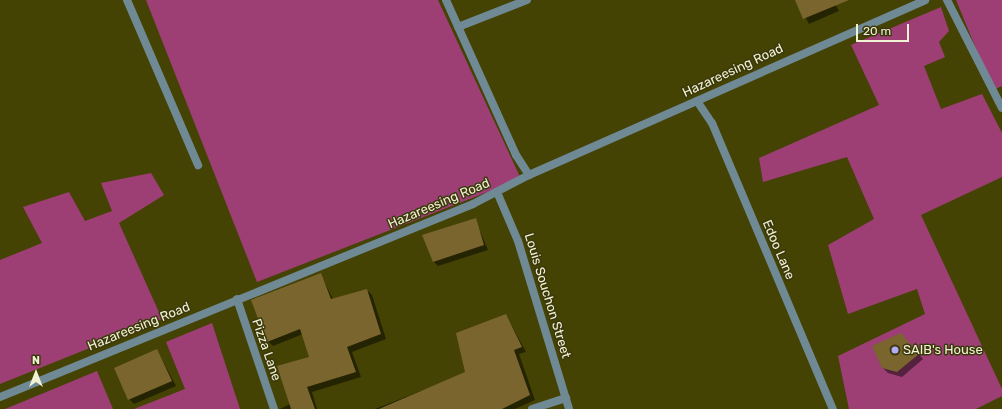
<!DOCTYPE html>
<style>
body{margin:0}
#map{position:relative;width:1002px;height:409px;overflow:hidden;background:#454304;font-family:Rubik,sans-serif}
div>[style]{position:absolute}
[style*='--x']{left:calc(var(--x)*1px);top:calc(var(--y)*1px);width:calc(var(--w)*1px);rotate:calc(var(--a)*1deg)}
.green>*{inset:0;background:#9d3f75}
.shadow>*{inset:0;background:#0007}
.building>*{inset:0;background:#7b652e}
.minor>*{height:8px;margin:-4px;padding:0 4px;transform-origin:4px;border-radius:4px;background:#6f8995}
.dots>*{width:11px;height:11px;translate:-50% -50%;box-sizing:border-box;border:2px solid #3a380c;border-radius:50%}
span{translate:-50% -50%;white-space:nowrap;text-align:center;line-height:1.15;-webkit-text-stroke:3px #3a380c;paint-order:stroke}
.street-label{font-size:13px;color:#f1f1d3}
.poi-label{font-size:13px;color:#f1f1d3}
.left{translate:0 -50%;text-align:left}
.north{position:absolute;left:16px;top:353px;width:40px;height:40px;-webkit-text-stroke:3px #3a380c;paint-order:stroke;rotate:0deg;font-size:11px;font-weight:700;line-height:16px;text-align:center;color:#f1f1d3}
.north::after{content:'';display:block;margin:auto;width:14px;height:18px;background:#f1f1d3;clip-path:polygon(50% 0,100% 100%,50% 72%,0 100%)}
.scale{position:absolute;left:856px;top:24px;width:53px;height:18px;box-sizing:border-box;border:2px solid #f1f1d3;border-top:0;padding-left:5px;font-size:12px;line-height:14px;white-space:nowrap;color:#f1f1d3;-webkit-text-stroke:3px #3a380c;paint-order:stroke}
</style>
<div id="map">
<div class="green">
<div style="clip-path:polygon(146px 0,438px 0,521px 179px,257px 282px)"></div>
<div style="clip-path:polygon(956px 0,1002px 0,1002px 86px,993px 90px)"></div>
<div style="clip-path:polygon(941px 7px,949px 31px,939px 42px,945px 57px,924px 66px,941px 109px,982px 94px,1002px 133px,1002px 177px,921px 215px,1002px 389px,1002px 396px,976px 409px,849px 409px,838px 356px,925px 314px,917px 289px,848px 314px,828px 245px,874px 219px,847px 157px,763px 182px,759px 158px,879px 105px,851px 45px)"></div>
<div style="clip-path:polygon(151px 173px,164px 195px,119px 223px,162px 319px,0 384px,0 260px,42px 243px,23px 207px,69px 192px,85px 221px,112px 211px,101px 183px)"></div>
<div style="clip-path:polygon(212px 323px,240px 409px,134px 409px,185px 389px,166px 342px)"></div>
<div style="clip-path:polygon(97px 371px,113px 409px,5px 409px)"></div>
</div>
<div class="shadow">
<div style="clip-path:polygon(796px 0,833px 0,839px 11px,809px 24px)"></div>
<div style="clip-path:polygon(475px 219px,488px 250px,438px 266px,433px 261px)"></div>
<div style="clip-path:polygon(320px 274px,333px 299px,367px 290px,372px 295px,386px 339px,352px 352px,361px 377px,312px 392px,317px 409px,280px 409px,290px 404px,310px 357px,303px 334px,273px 346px,268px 341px)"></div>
<div style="clip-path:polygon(506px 315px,526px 352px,519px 354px,535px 400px,515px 409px,375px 409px,466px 373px)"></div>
<div style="clip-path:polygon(906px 340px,923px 359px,902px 377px,888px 373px,883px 368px)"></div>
<div style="clip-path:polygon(157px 350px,176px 386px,134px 404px,129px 399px)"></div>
</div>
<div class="building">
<div style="clip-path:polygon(795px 0,849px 0,803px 19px)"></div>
<div style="clip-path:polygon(476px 218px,484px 245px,433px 262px,422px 235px)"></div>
<div style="clip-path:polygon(321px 273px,331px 299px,367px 289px,381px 334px,347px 347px,356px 372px,307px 387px,315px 409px,291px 409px,277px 366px,309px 357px,300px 329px,267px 342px,251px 300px)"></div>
<div style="clip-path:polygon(506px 314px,522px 347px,514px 350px,530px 395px,502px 409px,379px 409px,465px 372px,456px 333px)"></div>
<div style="clip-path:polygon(901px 333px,919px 354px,897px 372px,882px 368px,872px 346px)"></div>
<div style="clip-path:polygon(157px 349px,172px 381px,128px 400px,114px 368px)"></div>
</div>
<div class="minor">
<div style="--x:127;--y:0;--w:180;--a:66.7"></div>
<div style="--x:446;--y:0;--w:170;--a:65.7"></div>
<div style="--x:516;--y:155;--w:24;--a:57"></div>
<div style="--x:947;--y:0;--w:121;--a:63"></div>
<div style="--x:458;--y:27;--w:74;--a:-21.4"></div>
<div style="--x:697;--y:101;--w:27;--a:56"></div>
<div style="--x:712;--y:123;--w:311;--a:67.1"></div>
<div style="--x:497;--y:192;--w:53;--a:66.8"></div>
<div style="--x:518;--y:241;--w:176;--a:73.1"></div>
<div style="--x:237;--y:299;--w:116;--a:71.4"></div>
<div style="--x:0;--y:397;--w:511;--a:-22.2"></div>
<div style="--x:473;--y:204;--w:63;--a:-27.4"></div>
<div style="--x:529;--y:175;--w:433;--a:-23.8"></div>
<div style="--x:532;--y:409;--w:36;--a:-18"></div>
</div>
<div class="dots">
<div style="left:895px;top:350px;background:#b3adf9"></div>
</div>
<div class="street-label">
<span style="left:733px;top:71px;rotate:-25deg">Hazareesing Road</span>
<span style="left:439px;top:204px;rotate:-23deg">Hazareesing Road</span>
<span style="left:778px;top:250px;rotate:67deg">Edoo Lane</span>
<span style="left:547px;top:296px;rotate:73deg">Louis Souchon Street</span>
<span style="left:139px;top:327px;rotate:-22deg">Hazareesing Road</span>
<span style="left:266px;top:350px;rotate:71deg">Pizza Lane</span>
</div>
<div class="poi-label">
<span class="left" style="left:903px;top:350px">SAIB's House</span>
</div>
<div class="north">N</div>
<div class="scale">20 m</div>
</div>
